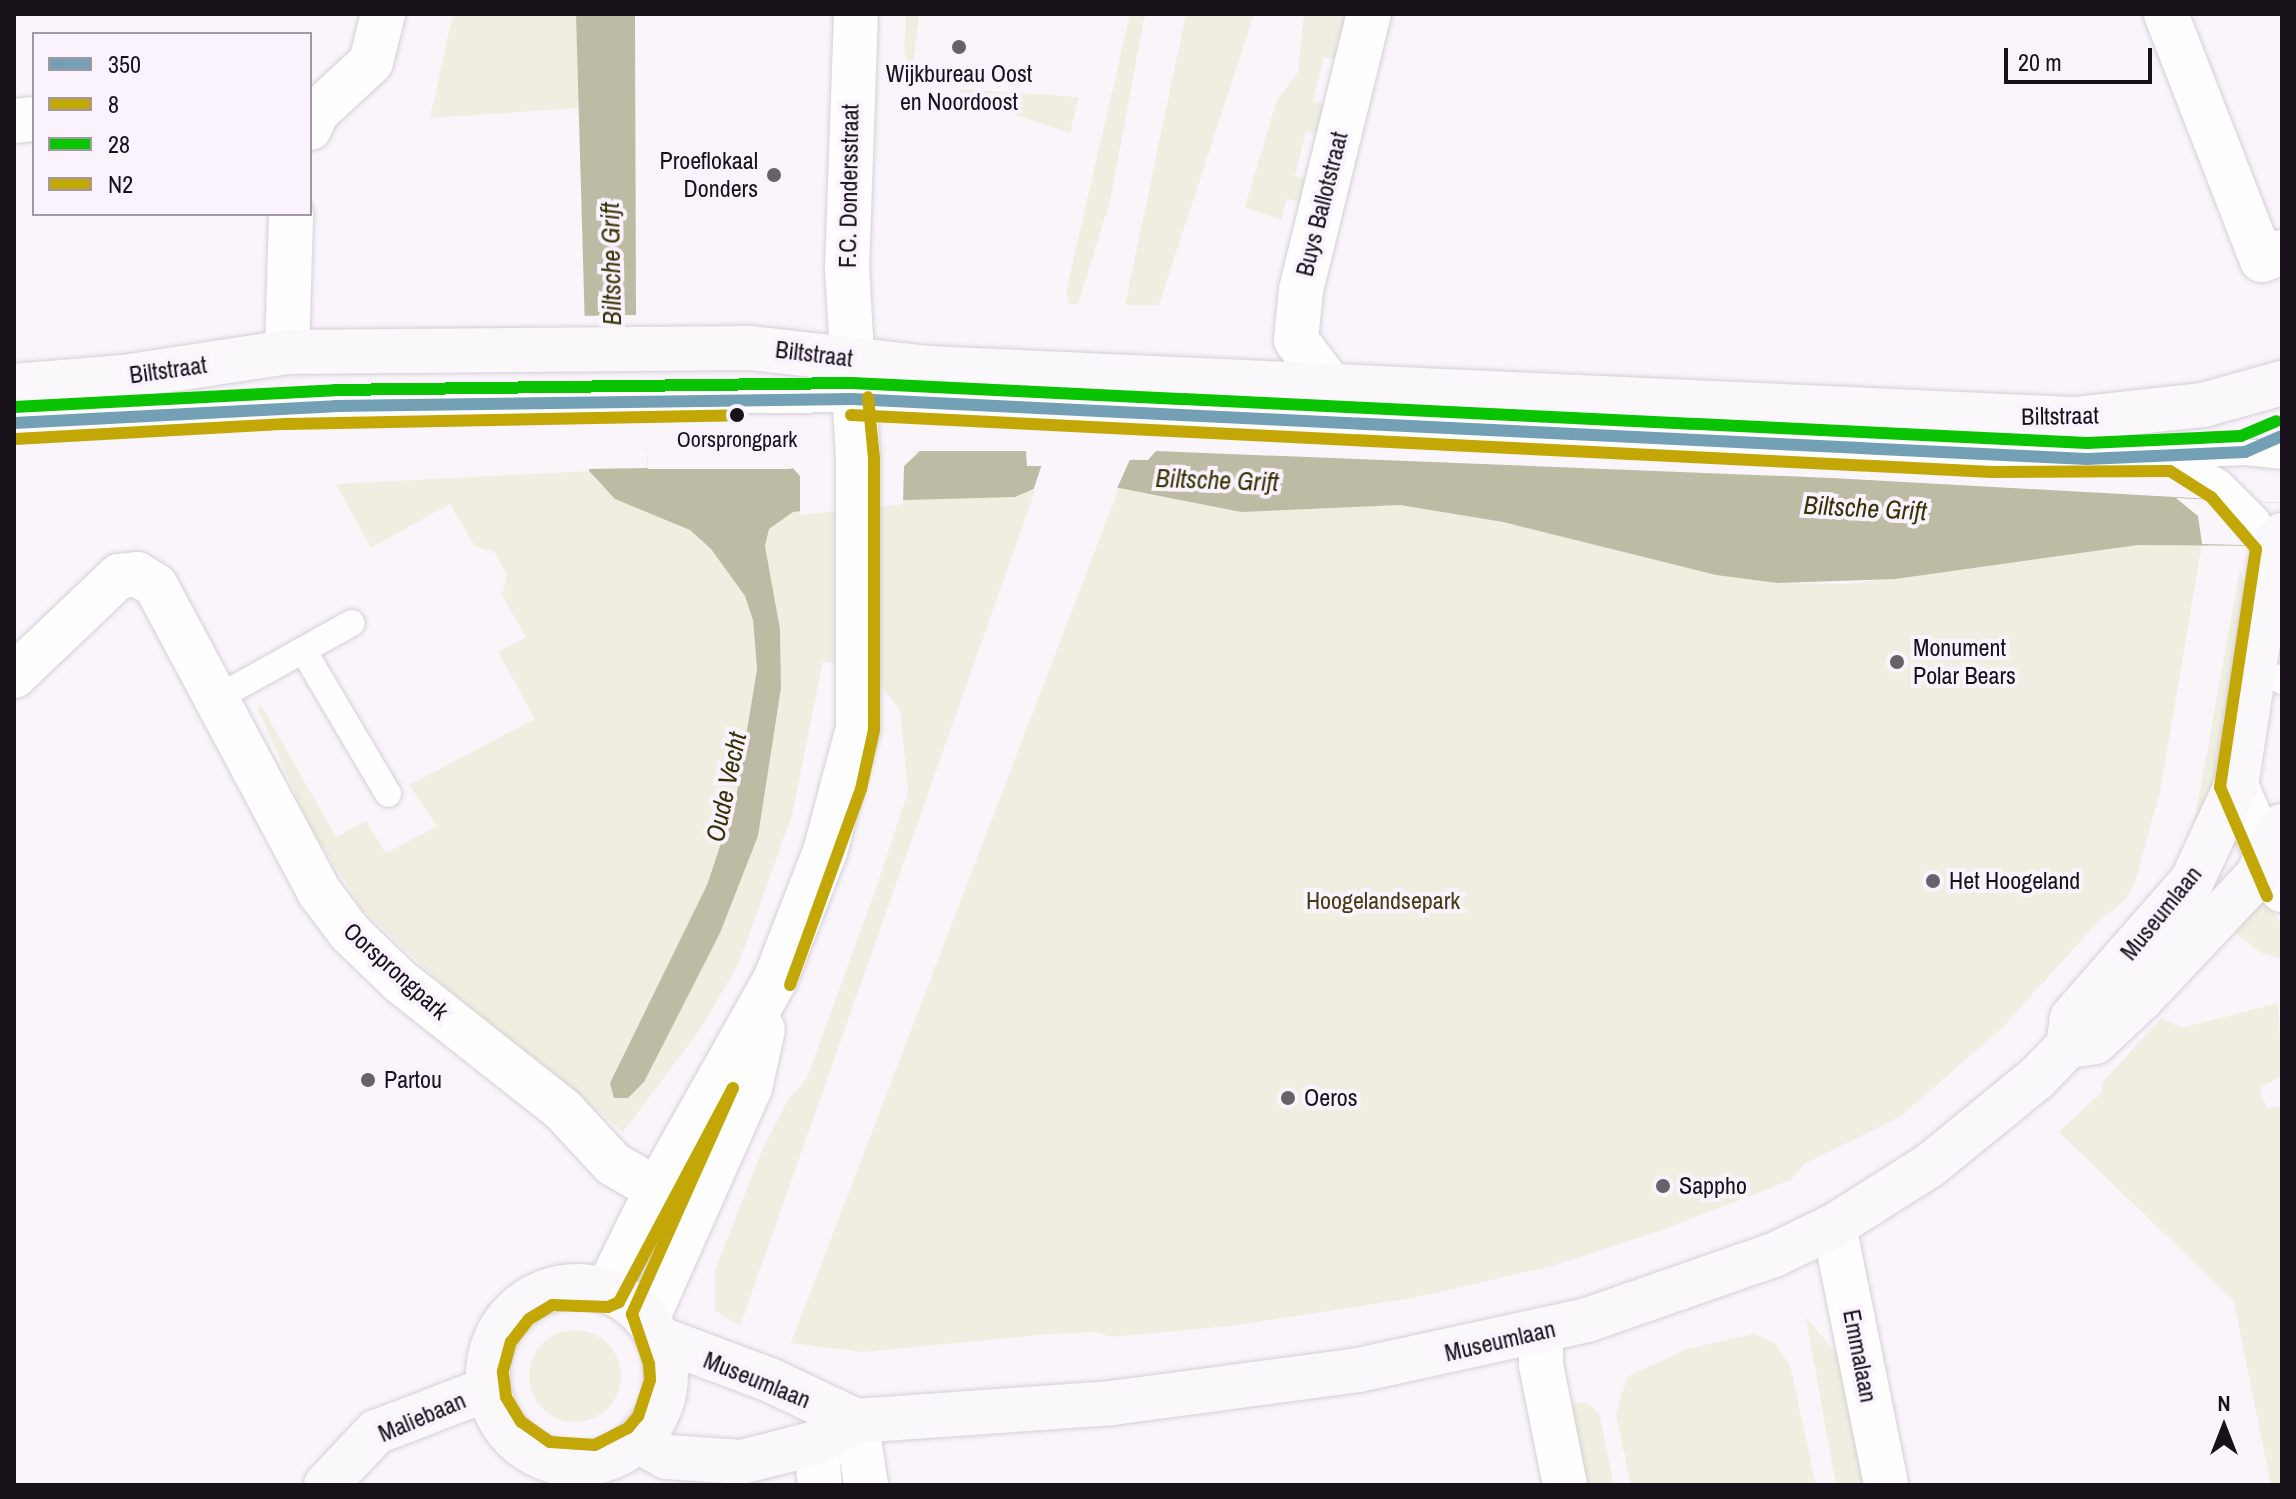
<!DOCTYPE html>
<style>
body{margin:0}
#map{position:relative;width:2296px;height:1499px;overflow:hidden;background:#f9f5fb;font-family:"Archivo Narrow",sans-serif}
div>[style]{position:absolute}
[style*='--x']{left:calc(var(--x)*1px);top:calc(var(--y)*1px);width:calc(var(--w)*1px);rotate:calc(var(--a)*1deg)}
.green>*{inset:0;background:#f0eee0}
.round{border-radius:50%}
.water>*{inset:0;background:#bdbba4}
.pier>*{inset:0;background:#f9f5fb}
.roads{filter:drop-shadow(0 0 2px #d5cfd7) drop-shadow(0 0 2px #d5cfd7)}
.lane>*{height:26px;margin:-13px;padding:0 13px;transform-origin:13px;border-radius:13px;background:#fefefe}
.street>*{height:44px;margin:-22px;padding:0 22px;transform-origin:22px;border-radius:22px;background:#fefefe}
.secondary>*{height:44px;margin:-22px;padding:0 22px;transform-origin:22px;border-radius:22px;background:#fbf8fc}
.secondary>.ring{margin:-22px;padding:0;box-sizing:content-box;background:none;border:44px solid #fbf8fc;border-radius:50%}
.bus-1>*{height:12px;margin:-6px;padding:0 6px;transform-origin:6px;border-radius:6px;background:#74a0b6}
.bus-2>*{height:12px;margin:-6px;padding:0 6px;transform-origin:6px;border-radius:6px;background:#c3a706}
.bus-3>*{height:12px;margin:-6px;padding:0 6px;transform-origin:6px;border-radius:6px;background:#0ac303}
.bus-4>*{height:12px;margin:-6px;padding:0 6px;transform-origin:6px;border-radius:6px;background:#c3a706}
.dots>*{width:22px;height:22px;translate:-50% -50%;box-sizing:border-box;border:4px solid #faf3fd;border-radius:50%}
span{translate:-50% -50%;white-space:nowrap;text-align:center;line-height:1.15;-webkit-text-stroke:8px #faf3fd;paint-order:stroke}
.bus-label{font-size:22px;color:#18111a}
.poi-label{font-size:24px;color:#18111a}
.right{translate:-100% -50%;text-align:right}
.left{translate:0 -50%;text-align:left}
.street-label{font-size:24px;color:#18111a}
.park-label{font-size:24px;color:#403d11}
.water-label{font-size:26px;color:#353204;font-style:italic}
.frame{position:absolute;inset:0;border:16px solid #18111a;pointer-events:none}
.legend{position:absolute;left:32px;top:32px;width:280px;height:184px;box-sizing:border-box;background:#faf3fd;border:2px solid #a099a2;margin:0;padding:10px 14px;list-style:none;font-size:24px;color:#18111a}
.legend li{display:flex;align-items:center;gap:16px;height:40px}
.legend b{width:40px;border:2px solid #a099a2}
.north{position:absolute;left:2184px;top:1387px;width:80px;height:80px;-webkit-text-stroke:6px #faf3fd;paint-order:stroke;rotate:0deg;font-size:22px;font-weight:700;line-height:32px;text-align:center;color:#18111a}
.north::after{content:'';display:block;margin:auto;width:28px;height:36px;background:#18111a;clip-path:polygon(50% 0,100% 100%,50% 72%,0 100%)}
.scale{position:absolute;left:2004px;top:48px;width:148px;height:36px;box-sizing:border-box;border:4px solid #18111a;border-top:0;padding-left:10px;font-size:24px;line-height:28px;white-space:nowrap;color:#18111a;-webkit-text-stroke:6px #faf3fd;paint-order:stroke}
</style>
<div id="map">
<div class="green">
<div style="clip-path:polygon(453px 14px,576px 14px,579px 108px,430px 118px)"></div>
<div style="clip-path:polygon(906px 14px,919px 14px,912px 74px,904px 51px)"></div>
<div style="clip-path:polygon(1130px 14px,1145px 14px,1110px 201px,1078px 304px,1069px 304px,1066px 292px)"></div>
<div style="clip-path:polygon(1186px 14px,1254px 14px,1159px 305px,1125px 305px)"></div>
<div style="clip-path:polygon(1304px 14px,1336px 14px,1352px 21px,1342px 61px,1324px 57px,1313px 101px,1330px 107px,1325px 136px,1306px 131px,1295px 176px,1313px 182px,1306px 203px,1287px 199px,1281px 220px,1245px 207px,1277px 100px,1298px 73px)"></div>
<div style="clip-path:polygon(960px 89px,1079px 97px,1070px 133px,961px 97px)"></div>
<div style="clip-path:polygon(589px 471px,598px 483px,690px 530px,711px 549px,745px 596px,753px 620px,757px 669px,736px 798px,707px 885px,610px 1083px,758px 836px,781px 688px,780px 629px,765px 546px,769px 529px,793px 512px,836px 506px,1036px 488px,740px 1326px,715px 1311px,715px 1270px,763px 1148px,788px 1100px,807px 1078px,878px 883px,908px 792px,900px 710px,869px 672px,823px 661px,792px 815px,739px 963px,701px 1028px,623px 1132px,447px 989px,362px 909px,309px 825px,258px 709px,261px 705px,336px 837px,366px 821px,386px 853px,437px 826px,409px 785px,535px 719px,498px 652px,526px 637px,502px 595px,507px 574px,494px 552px,475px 546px,450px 504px,371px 548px,336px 484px)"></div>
<div style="clip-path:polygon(1119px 488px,1241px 512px,1400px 505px,1503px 522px,1716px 575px,1777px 583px,1847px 584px,2138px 545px,2202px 544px,2160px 792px,2135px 882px,2125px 900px,2096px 924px,2002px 1028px,1900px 1117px,1804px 1164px,1791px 1180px,1662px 1230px,1552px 1266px,1413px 1298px,1231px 1326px,1109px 1337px,1096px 1332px,1050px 1334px,863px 1352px,791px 1343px)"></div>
<div style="clip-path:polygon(2240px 569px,2248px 592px,2222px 768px,2192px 835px)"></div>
<div style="clip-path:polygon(2264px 894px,2282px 926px,2282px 959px,2261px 953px,2229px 928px)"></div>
<div style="clip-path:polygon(2278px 1003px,2282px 1076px,2262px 1086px,2260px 1093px,2267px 1108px,2282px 1106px,2282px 1485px,2271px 1485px,2234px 1301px,2059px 1132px,2103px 1091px,2101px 1084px,2161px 1018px,2181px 1028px)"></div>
<div style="clip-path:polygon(1806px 1318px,1836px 1352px,1863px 1485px,1836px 1485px)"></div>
<div class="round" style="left:529px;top:1330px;width:92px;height:92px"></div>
<div style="clip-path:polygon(1754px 1334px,1775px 1343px,1790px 1365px,1816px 1485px,1631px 1485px,1616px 1414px,1627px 1377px,1687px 1349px)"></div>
<div style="clip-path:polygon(1572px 1403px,1587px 1403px,1599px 1413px,1614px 1485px,1584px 1485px)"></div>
</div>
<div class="water">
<div style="clip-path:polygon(576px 14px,635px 14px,636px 314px,648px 469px,788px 469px,920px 451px,1026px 451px,1027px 466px,1042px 466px,1045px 459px,1148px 460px,1156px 451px,1832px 478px,2282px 503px,2282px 546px,2138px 545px,1895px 579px,1777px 583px,1716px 575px,1503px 522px,1400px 505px,1241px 512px,1119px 488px,1036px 488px,1015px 497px,905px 500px,793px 512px,769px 529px,765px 546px,780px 629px,781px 688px,758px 836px,720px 933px,644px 1082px,628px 1098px,614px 1098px,610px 1083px,707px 885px,736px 798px,757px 669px,753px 620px,745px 596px,711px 549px,690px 530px,615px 499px,589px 471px)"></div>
</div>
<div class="pier">
<div style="clip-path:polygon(637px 315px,648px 468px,587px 469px,581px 316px)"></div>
<div style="clip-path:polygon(920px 451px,904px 466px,903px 504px,800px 515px,800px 476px,791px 466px)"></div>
<div style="clip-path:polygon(1045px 455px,1132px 455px,1115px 493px,1033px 491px)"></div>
<div style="clip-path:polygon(2176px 498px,2282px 503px,2282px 546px,2202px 544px,2198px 516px)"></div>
</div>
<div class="roads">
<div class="lane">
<div style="--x:14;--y:423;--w:321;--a:-3"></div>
<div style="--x:335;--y:406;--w:517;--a:-0.78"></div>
<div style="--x:852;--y:399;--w:1142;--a:2.86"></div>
<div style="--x:1993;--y:456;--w:94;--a:1.8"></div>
<div style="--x:2087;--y:459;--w:158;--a:-2.5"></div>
<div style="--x:2245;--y:452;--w:37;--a:6"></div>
<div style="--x:2174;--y:455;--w:55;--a:31.7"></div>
<div style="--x:2221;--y:484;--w:49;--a:45"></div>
<div style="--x:2256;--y:519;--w:32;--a:58"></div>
<div style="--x:303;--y:650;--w:167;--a:59.4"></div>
<div style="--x:2282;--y:677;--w:4;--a:90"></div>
<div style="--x:217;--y:698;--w:154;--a:-29.1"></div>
</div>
<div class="street">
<div style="--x:2166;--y:14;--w:264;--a:68.7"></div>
<div style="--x:2262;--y:260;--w:22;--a:-22"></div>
<div style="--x:14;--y:121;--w:20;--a:-6"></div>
<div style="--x:310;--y:128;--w:16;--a:-68"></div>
<div style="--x:316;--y:113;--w:75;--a:-42.8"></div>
<div style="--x:371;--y:62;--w:49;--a:-76"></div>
<div style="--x:287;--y:352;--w:138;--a:-88.3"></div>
<div style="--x:1331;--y:386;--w:58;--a:-127.3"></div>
<div style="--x:1296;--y:340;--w:50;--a:-84.3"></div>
<div style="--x:1301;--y:290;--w:284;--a:-76.2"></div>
<div style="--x:14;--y:676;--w:145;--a:-43.6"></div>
<div style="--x:119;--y:576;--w:18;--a:-6"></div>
<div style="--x:137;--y:574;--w:22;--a:32"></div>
<div style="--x:156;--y:586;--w:348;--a:61.9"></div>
<div style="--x:320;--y:893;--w:50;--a:53.1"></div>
<div style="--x:350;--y:933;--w:71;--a:43.9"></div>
<div style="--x:401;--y:982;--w:206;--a:38.3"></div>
<div style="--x:563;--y:1110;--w:74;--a:47.2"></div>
<div style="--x:613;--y:1164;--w:94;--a:30.1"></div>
<div style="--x:2236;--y:786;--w:114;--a:66.1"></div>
<div style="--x:1834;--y:1226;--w:264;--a:78.6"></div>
<div style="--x:607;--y:1291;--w:111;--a:-63.9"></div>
<div style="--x:656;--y:1191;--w:242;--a:-60.6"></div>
<div style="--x:775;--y:980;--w:137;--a:-68.7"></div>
<div style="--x:825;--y:852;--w:128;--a:-75.1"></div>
<div style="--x:858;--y:728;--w:270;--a:-90"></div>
<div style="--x:858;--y:458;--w:188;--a:-93.3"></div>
<div style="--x:847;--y:270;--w:256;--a:-88"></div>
<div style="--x:647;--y:1319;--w:253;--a:-66"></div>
<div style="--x:750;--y:1088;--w:60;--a:-77.6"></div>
<div style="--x:1541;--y:1332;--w:33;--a:90"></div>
<div style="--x:1541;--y:1365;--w:122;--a:78.7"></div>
<div style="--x:856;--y:1421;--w:65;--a:81.1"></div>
<div style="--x:816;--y:1443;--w:42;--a:84.6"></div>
</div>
<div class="secondary">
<div style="--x:14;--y:386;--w:110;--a:-4.7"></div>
<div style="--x:124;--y:377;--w:165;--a:-8.7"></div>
<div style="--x:287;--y:352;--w:463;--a:-0.5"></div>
<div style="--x:750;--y:348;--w:180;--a:6.4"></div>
<div style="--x:929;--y:368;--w:1146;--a:2.55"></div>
<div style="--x:2074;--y:419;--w:130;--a:-6.2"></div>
<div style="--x:2203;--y:405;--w:82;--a:-15.6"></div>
<div style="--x:2068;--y:1046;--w:27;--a:-8"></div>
<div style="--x:2095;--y:1042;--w:63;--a:-43.1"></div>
<div style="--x:2141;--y:999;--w:169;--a:-46.7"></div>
<div style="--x:2257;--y:876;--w:56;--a:-63.4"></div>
<div class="ring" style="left:488px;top:1286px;width:134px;height:134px"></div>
<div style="--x:658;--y:1338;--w:120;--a:20.6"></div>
<div style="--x:770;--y:1380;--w:95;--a:25.5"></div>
<div style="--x:638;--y:1441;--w:33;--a:29"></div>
<div style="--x:667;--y:1457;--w:74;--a:3.9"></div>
<div style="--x:741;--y:1462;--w:77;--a:-14.2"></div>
<div style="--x:816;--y:1443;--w:46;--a:-28.8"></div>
<div style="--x:856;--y:1421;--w:257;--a:-4"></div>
<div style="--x:1112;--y:1403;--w:248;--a:-7.6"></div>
<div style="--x:1358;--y:1370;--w:234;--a:-12.3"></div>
<div style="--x:1587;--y:1320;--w:200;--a:-19.2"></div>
<div style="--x:1776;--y:1254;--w:64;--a:-25.8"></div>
<div style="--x:1834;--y:1226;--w:112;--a:-32.3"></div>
<div style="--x:1929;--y:1166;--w:139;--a:-39.2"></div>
<div style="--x:2037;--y:1078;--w:45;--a:-45.9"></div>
<div style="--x:2068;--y:1046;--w:28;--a:-82"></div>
<div style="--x:2072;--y:1018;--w:182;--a:-48.8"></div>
<div style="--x:2192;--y:881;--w:105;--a:-65.1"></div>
<div style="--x:2236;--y:786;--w:243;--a:-81.2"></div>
<div style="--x:2273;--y:546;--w:14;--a:-51"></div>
<div style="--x:326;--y:1485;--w:73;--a:-46.7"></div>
<div style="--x:376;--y:1432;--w:120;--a:-21"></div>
</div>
</div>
<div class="bus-1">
<div style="--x:14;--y:423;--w:321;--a:-3"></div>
<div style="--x:335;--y:406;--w:517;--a:-0.78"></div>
<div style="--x:852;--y:399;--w:1236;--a:2.78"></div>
<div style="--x:2087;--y:459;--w:158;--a:-2.5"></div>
<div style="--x:2245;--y:452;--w:40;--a:-23.4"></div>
</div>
<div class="bus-2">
<div style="--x:851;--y:415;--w:1142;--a:2.86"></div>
<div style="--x:1992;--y:472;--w:178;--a:-0.3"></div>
<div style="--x:2170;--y:471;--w:49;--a:32.4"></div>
<div style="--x:2211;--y:497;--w:69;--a:49.1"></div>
<div style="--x:2256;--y:549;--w:241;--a:98.6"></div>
<div style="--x:2220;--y:787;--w:119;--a:66.7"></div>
<div style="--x:790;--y:985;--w:208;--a:-70.1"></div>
<div style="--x:861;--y:789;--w:60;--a:-77.6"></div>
<div style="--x:874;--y:730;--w:272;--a:-90"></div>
<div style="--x:874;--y:458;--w:61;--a:-95.6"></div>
<div style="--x:733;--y:1088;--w:248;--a:114.1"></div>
<div style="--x:632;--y:1314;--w:53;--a:71.2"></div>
<div style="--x:649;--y:1364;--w:16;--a:86"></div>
<div style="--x:650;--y:1380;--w:38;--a:108"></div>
<div style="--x:638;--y:1416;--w:16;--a:130"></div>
<div style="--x:628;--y:1428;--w:37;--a:153"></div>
<div style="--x:595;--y:1445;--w:45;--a:-176.2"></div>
<div style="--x:550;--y:1442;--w:35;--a:-145"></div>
<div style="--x:521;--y:1422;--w:29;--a:-121"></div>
<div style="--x:506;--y:1397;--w:26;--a:-97"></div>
<div style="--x:503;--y:1371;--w:30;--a:-75"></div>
<div style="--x:511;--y:1342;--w:29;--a:-52"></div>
<div style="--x:529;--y:1319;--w:27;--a:-31"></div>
<div style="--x:552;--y:1305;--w:56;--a:2"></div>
<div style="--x:608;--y:1307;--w:12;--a:-24"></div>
<div style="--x:619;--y:1302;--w:242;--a:-62"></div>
</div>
<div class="bus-3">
<div style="--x:14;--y:407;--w:321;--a:-3"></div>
<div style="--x:335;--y:390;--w:517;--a:-0.78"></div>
<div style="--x:852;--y:383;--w:1236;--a:2.78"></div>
<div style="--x:2087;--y:443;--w:154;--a:-2.6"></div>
<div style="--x:2241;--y:436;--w:38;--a:-23"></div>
</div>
<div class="bus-4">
<div style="--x:15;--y:439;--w:271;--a:-3.2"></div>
<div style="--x:286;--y:424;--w:454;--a:-1.1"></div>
</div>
<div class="dots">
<div style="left:959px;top:47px;background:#676169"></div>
<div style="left:774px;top:175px;background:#676169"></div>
<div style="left:737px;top:415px;background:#18111a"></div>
<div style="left:1897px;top:662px;background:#676169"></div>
<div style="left:1933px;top:881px;background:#676169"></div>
<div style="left:368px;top:1080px;background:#676169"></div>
<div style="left:1288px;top:1098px;background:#676169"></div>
<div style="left:1663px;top:1186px;background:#676169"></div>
</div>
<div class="bus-label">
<span style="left:737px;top:440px">Oorsprongpark</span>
</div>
<div class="poi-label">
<span style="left:959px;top:88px">Wijkbureau Oost<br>en Noordoost</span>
<span class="right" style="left:758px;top:175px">Proeflokaal<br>Donders</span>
<span class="left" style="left:1913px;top:662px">Monument<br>Polar Bears</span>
<span class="left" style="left:1949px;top:881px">Het Hoogeland</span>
<span class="left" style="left:384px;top:1080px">Partou</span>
<span class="left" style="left:1304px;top:1098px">Oeros</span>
<span class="left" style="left:1679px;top:1186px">Sappho</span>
</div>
<div class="street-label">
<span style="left:849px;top:186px;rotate:-89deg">F.C. Dondersstraat</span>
<span style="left:1322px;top:204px;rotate:-76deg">Buys Ballotstraat</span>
<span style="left:814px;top:354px;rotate:7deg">Biltstraat</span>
<span style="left:168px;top:370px;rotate:-8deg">Biltstraat</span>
<span style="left:2060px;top:416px;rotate:-1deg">Biltstraat</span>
<span style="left:2161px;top:913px;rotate:-51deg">Museumlaan</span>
<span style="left:396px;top:971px;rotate:42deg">Oorsprongpark</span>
<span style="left:1500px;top:1341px;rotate:-13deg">Museumlaan</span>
<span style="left:1860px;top:1356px;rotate:79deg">Emmalaan</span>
<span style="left:757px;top:1380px;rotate:22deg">Museumlaan</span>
<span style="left:422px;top:1417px;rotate:-23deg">Maliebaan</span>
</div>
<div class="park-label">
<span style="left:1383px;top:901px">Hoogelandsepark</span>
</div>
<div class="water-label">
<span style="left:611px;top:264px;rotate:-91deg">Biltsche Grift</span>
<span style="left:1217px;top:480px;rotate:2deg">Biltsche Grift</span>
<span style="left:1865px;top:508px;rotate:3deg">Biltsche Grift</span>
<span style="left:726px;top:787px;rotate:-78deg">Oude Vecht</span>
</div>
<div class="frame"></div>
<ul class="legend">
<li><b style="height:10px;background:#74a0b6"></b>350</li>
<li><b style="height:10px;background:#c3a706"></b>8</li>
<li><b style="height:10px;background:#0ac303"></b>28</li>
<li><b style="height:10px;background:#c3a706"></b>N2</li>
</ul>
<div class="north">N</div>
<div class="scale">20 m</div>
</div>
